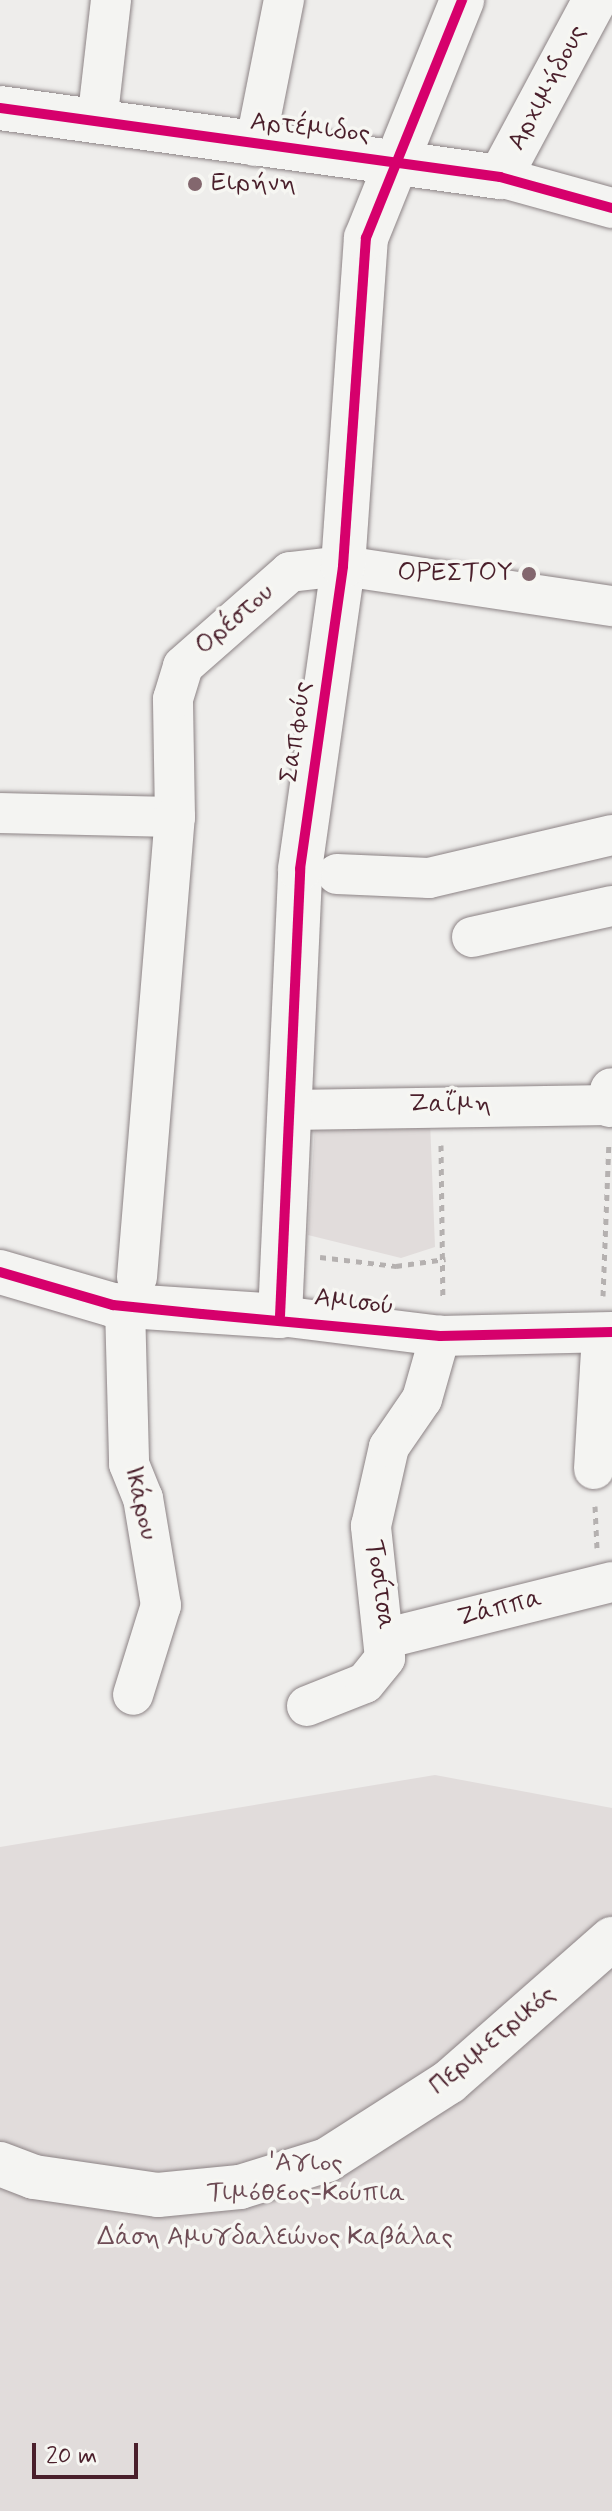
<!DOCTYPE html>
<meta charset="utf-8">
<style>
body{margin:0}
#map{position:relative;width:612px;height:2511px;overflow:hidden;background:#eeedeb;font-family:Mynerve,sans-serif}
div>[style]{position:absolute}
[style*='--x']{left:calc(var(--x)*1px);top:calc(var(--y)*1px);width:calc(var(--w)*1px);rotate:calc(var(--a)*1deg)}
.green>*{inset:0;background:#e1dcdb}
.path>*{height:5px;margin-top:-2.5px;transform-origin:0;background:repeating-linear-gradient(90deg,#b5b1b0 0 6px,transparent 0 12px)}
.roads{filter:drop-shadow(0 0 2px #8c8385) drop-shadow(0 0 2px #8c8385)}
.minor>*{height:40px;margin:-20px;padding:0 20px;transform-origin:20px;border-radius:20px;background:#f4f4f2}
.tertiary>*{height:44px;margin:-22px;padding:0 22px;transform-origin:22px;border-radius:22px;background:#f4f4f2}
.secondary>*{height:44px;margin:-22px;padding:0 22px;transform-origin:22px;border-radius:22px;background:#f4f4f2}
.cycleway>*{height:10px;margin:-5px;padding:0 5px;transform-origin:5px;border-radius:5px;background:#d6006c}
.dots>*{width:22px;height:22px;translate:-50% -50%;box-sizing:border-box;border:4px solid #f6f6f2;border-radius:50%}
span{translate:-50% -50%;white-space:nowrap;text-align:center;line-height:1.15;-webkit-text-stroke:7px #f6f6f2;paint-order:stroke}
.street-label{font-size:26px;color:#4a1f2b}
.poi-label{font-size:26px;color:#4a1f2b}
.left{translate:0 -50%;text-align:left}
.right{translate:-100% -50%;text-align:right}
.park-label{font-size:26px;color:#6d4b54}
.scale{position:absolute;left:32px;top:2443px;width:106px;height:36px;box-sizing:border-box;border:4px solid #4a1f2b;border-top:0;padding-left:10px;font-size:24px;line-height:28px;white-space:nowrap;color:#4a1f2b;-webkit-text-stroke:6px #f6f6f2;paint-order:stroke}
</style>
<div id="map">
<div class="green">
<div style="clip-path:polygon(430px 1121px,435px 1247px,401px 1258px,308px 1235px,315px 1124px)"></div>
<div style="clip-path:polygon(435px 1775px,612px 1808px,612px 2511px,0 2511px,0 1847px)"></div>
</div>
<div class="path">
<div style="--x:441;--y:1145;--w:154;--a:89.3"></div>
<div style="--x:320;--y:1257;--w:77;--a:6.8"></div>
<div style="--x:396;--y:1266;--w:50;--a:-8"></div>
<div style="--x:603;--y:1296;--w:154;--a:-87.8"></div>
<div style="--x:595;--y:1506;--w:42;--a:87.3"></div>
</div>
<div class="roads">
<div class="minor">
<div style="--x:97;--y:123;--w:124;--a:-83.5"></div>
<div style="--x:255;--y:146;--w:149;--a:-78.8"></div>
<div style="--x:500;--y:177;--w:116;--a:15.5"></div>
<div style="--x:0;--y:813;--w:175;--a:1.3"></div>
<div style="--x:175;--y:817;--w:118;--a:-91"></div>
<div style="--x:173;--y:699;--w:34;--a:-73"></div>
<div style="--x:183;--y:666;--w:142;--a:-41.3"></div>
<div style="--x:290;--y:572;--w:53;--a:-6.5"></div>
<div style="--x:343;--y:566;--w:272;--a:8.5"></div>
<div style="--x:337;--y:874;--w:92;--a:2.5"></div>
<div style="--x:429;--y:878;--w:188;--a:-13.2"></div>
<div style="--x:472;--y:937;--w:143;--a:-12.5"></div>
<div style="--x:290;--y:1110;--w:320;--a:-0.9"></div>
<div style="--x:137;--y:1277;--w:462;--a:-85.3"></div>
<div style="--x:125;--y:1306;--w:158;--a:88.5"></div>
<div style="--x:129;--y:1464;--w:37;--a:68"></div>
<div style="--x:143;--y:1498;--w:109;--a:80.5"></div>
<div style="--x:161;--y:1605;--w:94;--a:107.3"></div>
<div style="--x:280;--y:1316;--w:161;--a:7.1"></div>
<div style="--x:440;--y:1336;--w:172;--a:-1.3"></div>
<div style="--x:594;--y:1469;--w:136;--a:-86.6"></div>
<div style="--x:387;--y:1638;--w:232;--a:-14"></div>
<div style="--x:307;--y:1706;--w:62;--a:-21.6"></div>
<div style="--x:365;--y:1683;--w:32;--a:-51"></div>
<div style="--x:385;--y:1658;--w:133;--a:-96.1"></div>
<div style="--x:371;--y:1526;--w:81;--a:-77.2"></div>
<div style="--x:389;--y:1447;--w:58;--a:-55.5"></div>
<div style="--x:422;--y:1399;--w:66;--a:-74.1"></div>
</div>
<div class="tertiary">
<div style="--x:0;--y:108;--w:505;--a:7.86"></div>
<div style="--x:500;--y:177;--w:201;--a:-61.8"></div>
<div style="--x:610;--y:1105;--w:15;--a:-82"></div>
<div style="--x:0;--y:1272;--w:118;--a:16.3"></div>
<div style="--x:113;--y:1305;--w:167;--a:3.8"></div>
<div style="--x:280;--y:1316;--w:447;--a:-87.4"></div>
<div style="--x:300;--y:869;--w:306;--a:-81.9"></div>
<div style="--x:343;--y:566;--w:329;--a:-86"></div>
<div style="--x:366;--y:238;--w:257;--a:-68"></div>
</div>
<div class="secondary">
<div style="--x:0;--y:2164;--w:36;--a:21"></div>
<div style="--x:34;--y:2177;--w:125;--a:8.3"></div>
<div style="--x:158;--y:2195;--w:82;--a:-5.6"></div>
<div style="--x:240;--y:2187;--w:91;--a:-17.2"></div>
<div style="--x:327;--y:2160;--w:145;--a:-32.6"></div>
<div style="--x:449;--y:2082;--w:217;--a:-41.3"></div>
</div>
</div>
<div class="cycleway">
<div style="--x:0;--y:108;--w:505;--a:7.86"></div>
<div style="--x:500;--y:177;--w:116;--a:15.5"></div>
<div style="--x:0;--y:1272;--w:118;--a:16.3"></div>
<div style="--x:113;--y:1305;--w:89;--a:5.8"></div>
<div style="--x:202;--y:1314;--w:239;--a:5.3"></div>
<div style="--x:440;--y:1336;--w:172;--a:-1.3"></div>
<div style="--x:280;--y:1316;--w:447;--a:-87.4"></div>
<div style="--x:300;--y:869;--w:306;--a:-81.9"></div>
<div style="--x:343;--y:566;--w:329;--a:-86"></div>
<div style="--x:366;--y:238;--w:257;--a:-68"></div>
</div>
<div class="dots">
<div style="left:195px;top:184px;background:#83676e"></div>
<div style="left:529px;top:574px;background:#83676e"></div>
</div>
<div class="street-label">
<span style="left:548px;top:88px;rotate:-62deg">Αρχιμήδους</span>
<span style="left:310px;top:129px;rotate:6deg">Αρτέμιδος</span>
<span style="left:235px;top:620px;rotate:-41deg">Ορέστου</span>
<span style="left:297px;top:732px;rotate:-82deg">Σαπφούς</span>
<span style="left:450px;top:1105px">Ζαΐμη</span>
<span style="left:354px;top:1303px;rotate:7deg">Αμισού</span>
<span style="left:140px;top:1503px;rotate:77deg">Ικάρου</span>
<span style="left:379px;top:1585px;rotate:82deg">Τοσίτσα</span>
<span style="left:500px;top:1609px;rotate:-14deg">Ζάππα</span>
<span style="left:493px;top:2041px;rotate:-40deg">Περιμετρικός</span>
</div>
<div class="poi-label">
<span class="left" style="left:211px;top:184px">Ειρήνη</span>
<span class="right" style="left:513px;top:574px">ΟΡΕΣΤΟΥ</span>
</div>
<div class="park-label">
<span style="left:306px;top:2179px">'Αγιος<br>Τιμόθεος-Κούπια</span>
<span style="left:275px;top:2238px">Δάση Αμυγδαλεώνος Καβάλας</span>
</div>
<div class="scale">20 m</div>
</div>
